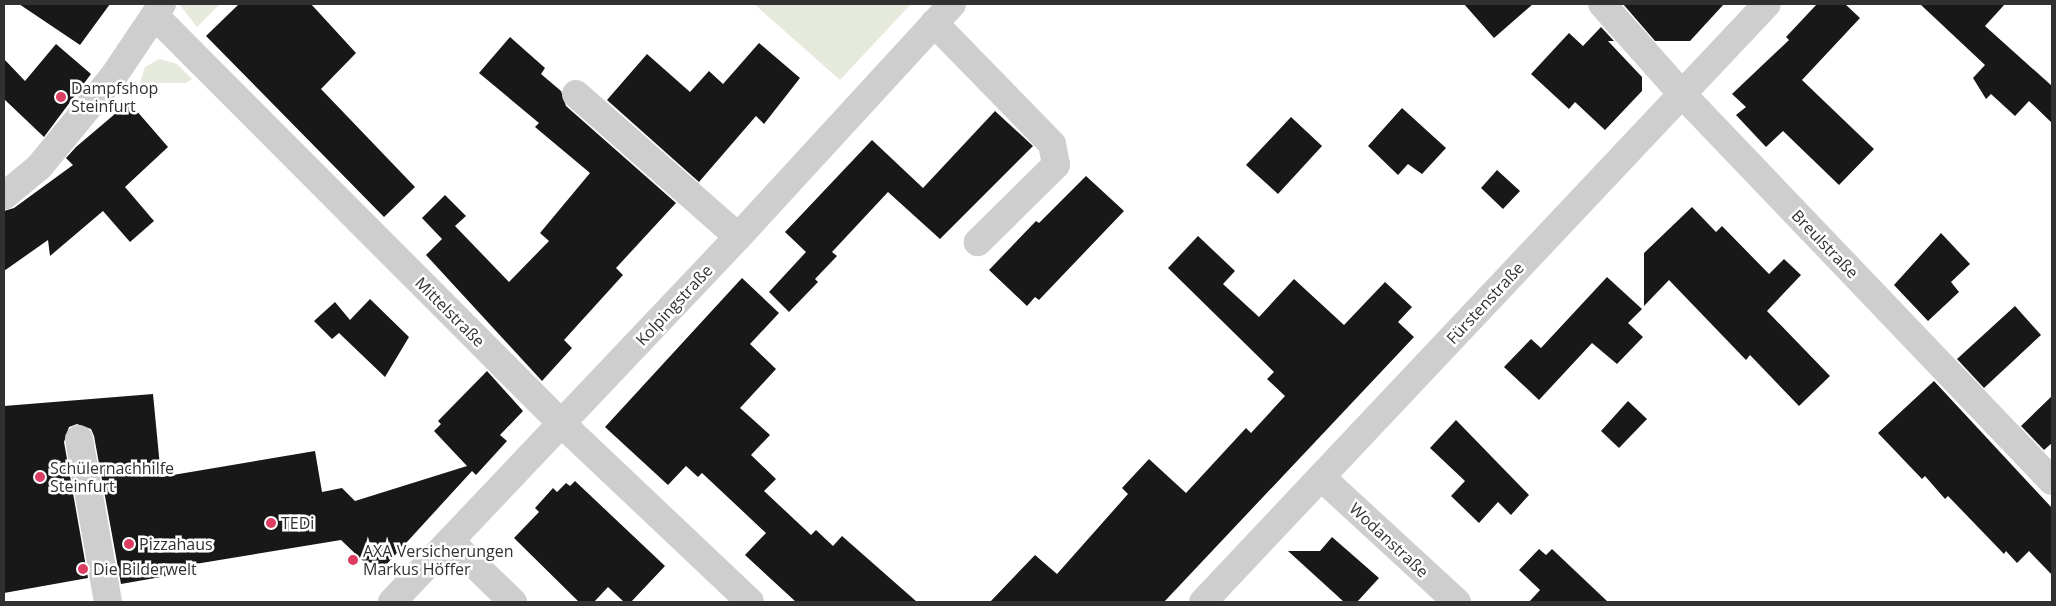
<!DOCTYPE html>
<meta charset="utf-8">
<style>
body{margin:0}
#map{position:relative;width:2056px;height:606px;overflow:hidden;background:#fff;font-family:"Open Sans",sans-serif}
div>[style]{position:absolute}
[style*='--x']{left:calc(var(--x)*1px);top:calc(var(--y)*1px);width:calc(var(--w)*1px);rotate:calc(var(--a)*1deg)}
.green>*{inset:0;background:#e6eadd}
.building>*{inset:0;background:#181818}
.minor>*{height:28px;margin:-14px;padding:0 14px;transform-origin:14px;border-radius:14px;background:#cecece}
.dots>*{width:14px;height:14px;translate:-50% -50%;box-sizing:border-box;border:2px solid #fff;border-radius:50%}
span{translate:-50% -50%;white-space:nowrap;text-align:center;line-height:1.15;-webkit-text-stroke:5px #fff;paint-order:stroke}
.poi-label{font-size:16px;color:#313131}
.left{translate:0 -50%;text-align:left}
.street-label{font-size:16px;color:#313131}
.frame{position:absolute;inset:0;border:5px solid #313131;pointer-events:none}
</style>
<div id="map">
<div class="green">
<div style="clip-path:polygon(179px 4px,220px 4px,197px 27px)"></div>
<div style="clip-path:polygon(754px 4px,911px 4px,840px 80px)"></div>
<div style="clip-path:polygon(159px 59px,177px 64px,192px 79px,186px 83px,140px 83px,145px 67px)"></div>
</div>
<div class="building">
<div style="clip-path:polygon(19px 4px,110px 4px,80px 45px)"></div>
<div style="clip-path:polygon(239px 4px,311px 4px,356px 53px,321px 89px,415px 187px,384px 217px,206px 36px)"></div>
<div style="clip-path:polygon(1464px 4px,1533px 4px,1494px 38px)"></div>
<div style="clip-path:polygon(1623px 4px,1724px 4px,1690px 41px,1655px 41px)"></div>
<div style="clip-path:polygon(1817px 4px,1845px 4px,1860px 18px,1802px 80px,1874px 149px,1839px 185px,1783px 131px,1766px 147px,1736px 115px,1746px 107px,1732px 94px,1789px 40px,1786px 37px)"></div>
<div style="clip-path:polygon(1920px 4px,2005px 4px,1985px 26px,2052px 86px,2052px 123px,2029px 101px,2015px 116px,1991px 94px,1986px 99px,1973px 78px,1985px 65px)"></div>
<div style="clip-path:polygon(1601px 27px,1614px 41px,1608px 41px,1642px 77px,1642px 91px,1605px 130px,1575px 102px,1569px 109px,1531px 74px,1569px 33px,1583px 46px)"></div>
<div style="clip-path:polygon(510px 37px,545px 68px,541px 74px,561px 91px,566px 106px,676px 203px,616px 268px,623px 275px,564px 340px,572px 348px,542px 381px,426px 255px,442px 239px,422px 218px,445px 195px,466px 216px,455px 226px,509px 282px,549px 241px,540px 233px,590px 173px,535px 127px,539px 123px,479px 73px)"></div>
<div style="clip-path:polygon(759px 43px,800px 78px,764px 124px,756px 116px,699px 182px,607px 100px,647px 54px,690px 92px,709px 71px,723px 84px)"></div>
<div style="clip-path:polygon(56px 44px,91px 74px,44px 137px,4px 99px,4px 59px,25px 81px)"></div>
<div style="clip-path:polygon(129px 102px,168px 147px,125px 187px,154px 221px,130px 242px,103px 211px,50px 256px,48px 240px,4px 271px,4px 211px,14px 208px,73px 165px,66px 158px,76px 147px)"></div>
<div style="clip-path:polygon(1402px 108px,1446px 148px,1422px 174px,1408px 164px,1398px 175px,1368px 146px)"></div>
<div style="clip-path:polygon(995px 111px,1033px 146px,940px 239px,888px 192px,832px 252px,837px 256px,815px 279px,818px 282px,789px 312px,769px 292px,806px 252px,785px 232px,872px 140px,923px 188px)"></div>
<div style="clip-path:polygon(1291px 117px,1322px 146px,1278px 194px,1246px 165px)"></div>
<div style="clip-path:polygon(1497px 170px,1520px 191px,1503px 209px,1481px 188px)"></div>
<div style="clip-path:polygon(1086px 176px,1124px 211px,1039px 300px,1035px 297px,1027px 306px,989px 270px,1036px 221px,1039px 223px)"></div>
<div style="clip-path:polygon(1692px 207px,1716px 232px,1722px 226px,1769px 274px,1784px 259px,1801px 275px,1767px 311px,1830px 376px,1799px 406px,1750px 355px,1746px 360px,1669px 280px,1644px 306px,1644px 253px)"></div>
<div style="clip-path:polygon(1941px 233px,1970px 264px,1951px 282px,1959px 292px,1928px 321px,1894px 285px)"></div>
<div style="clip-path:polygon(1198px 236px,1235px 271px,1223px 284px,1259px 317px,1294px 279px,1344px 325px,1385px 282px,1412px 307px,1398px 322px,1414px 337px,1164px 602px,990px 602px,1035px 555px,1057px 574px,1128px 494px,1122px 488px,1149px 459px,1186px 493px,1246px 428px,1251px 433px,1285px 396px,1267px 379px,1274px 372px,1168px 268px)"></div>
<div style="clip-path:polygon(1607px 277px,1642px 309px,1628px 323px,1643px 337px,1617px 364px,1592px 343px,1539px 400px,1504px 367px,1531px 339px,1541px 348px)"></div>
<div style="clip-path:polygon(742px 278px,779px 313px,750px 344px,776px 369px,740px 408px,770px 435px,751px 455px,776px 479px,764px 491px,811px 535px,816px 530px,833px 546px,842px 536px,917px 602px,796px 602px,745px 555px,766px 533px,702px 473px,698px 477px,686px 466px,668px 485px,605px 427px)"></div>
<div style="clip-path:polygon(370px 299px,409px 337px,385px 377px,339px 333px,332px 339px,314px 321px,335px 302px,350px 320px)"></div>
<div style="clip-path:polygon(2015px 306px,2041px 335px,1984px 388px,1957px 359px)"></div>
<div style="clip-path:polygon(487px 371px,523px 411px,500px 435px,507px 441px,476px 475px,472px 471px,385px 566px,363px 561px,341px 540px,177px 567px,178px 574px,121px 584px,94px 436px,91px 429px,77px 424px,69px 427px,64px 442px,88px 578px,4px 593px,4px 406px,153px 394px,161px 477px,315px 451px,322px 492px,342px 488px,355px 501px,467px 466px,434px 431px,441px 424px,438px 421px)"></div>
<div style="clip-path:polygon(1934px 381px,2052px 508px,2052px 575px,2029px 551px,2017px 563px,2006px 551px,2004px 554px,1948px 496px,1945px 499px,1925px 476px,1922px 479px,1878px 433px)"></div>
<div style="clip-path:polygon(2052px 396px,2052px 443px,2044px 450px,2021px 426px)"></div>
<div style="clip-path:polygon(1628px 401px,1647px 419px,1619px 448px,1601px 431px)"></div>
<div style="clip-path:polygon(1456px 420px,1529px 495px,1511px 515px,1498px 502px,1479px 523px,1451px 496px,1465px 481px,1430px 448px)"></div>
<div style="clip-path:polygon(575px 481px,665px 566px,631px 602px,624px 602px,608px 587px,594px 602px,579px 602px,514px 538px,539px 512px,535px 508px,553px 488px,557px 492px,566px 483px,570px 486px)"></div>
<div style="clip-path:polygon(1332px 537px,1379px 578px,1357px 602px,1344px 602px,1288px 551px,1320px 551px)"></div>
<div style="clip-path:polygon(1539px 549px,1546px 555px,1552px 549px,1608px 602px,1529px 602px,1540px 590px,1519px 570px)"></div>
</div>
<div class="minor">
<div style="--x:1602;--y:4;--w:120;--a:48.4"></div>
<div style="--x:1682;--y:94;--w:535;--a:46.29"></div>
<div style="--x:156;--y:17;--w:573;--a:45.07"></div>
<div style="--x:561;--y:423;--w:260;--a:43.4"></div>
<div style="--x:934;--y:23;--w:169;--a:45.7"></div>
<div style="--x:1052;--y:144;--w:21;--a:79"></div>
<div style="--x:1056;--y:165;--w:110;--a:135.4"></div>
<div style="--x:576;--y:94;--w:216;--a:41.4"></div>
<div style="--x:4;--y:196;--w:45;--a:-39.6"></div>
<div style="--x:39;--y:167;--w:117;--a:-50.6"></div>
<div style="--x:113;--y:77;--w:88;--a:-56.1"></div>
<div style="--x:79;--y:439;--w:166;--a:79.9"></div>
<div style="--x:1321;--y:477;--w:185;--a:42.6"></div>
<div style="--x:450;--y:541;--w:88;--a:44.1"></div>
<div style="--x:392;--y:602;--w:503;--a:-46.53"></div>
<div style="--x:738;--y:237;--w:316;--a:-47.4"></div>
<div style="--x:1203;--y:602;--w:822;--a:-46.68"></div>
</div>
<div class="dots">
<div style="left:61px;top:97px;background:#de3d63"></div>
<div style="left:40px;top:477px;background:#de3d63"></div>
<div style="left:271px;top:523px;background:#de3d63"></div>
<div style="left:129px;top:544px;background:#de3d63"></div>
<div style="left:353px;top:560px;background:#de3d63"></div>
<div style="left:83px;top:569px;background:#de3d63"></div>
</div>
<div class="poi-label">
<span class="left" style="left:71px;top:97px">Dampfshop<br>Steinfurt</span>
<span class="left" style="left:50px;top:477px">Schülernachhilfe<br>Steinfurt</span>
<span class="left" style="left:281px;top:523px">TEDi</span>
<span class="left" style="left:139px;top:544px">Pizzahaus</span>
<span class="left" style="left:363px;top:560px">AXA Versicherungen<br>Markus Höffer</span>
<span class="left" style="left:93px;top:569px">Die Bilderwelt</span>
</div>
<div class="street-label">
<span style="left:1825px;top:244px;rotate:46deg">Breulstraße</span>
<span style="left:1485px;top:303px;rotate:-47deg">Fürstenstraße</span>
<span style="left:674px;top:305px;rotate:-47deg">Kolpingstraße</span>
<span style="left:450px;top:312px;rotate:45deg">Mittelstraße</span>
<span style="left:1389px;top:540px;rotate:43deg">Wodanstraße</span>
</div>
<div class="frame"></div>
</div>
